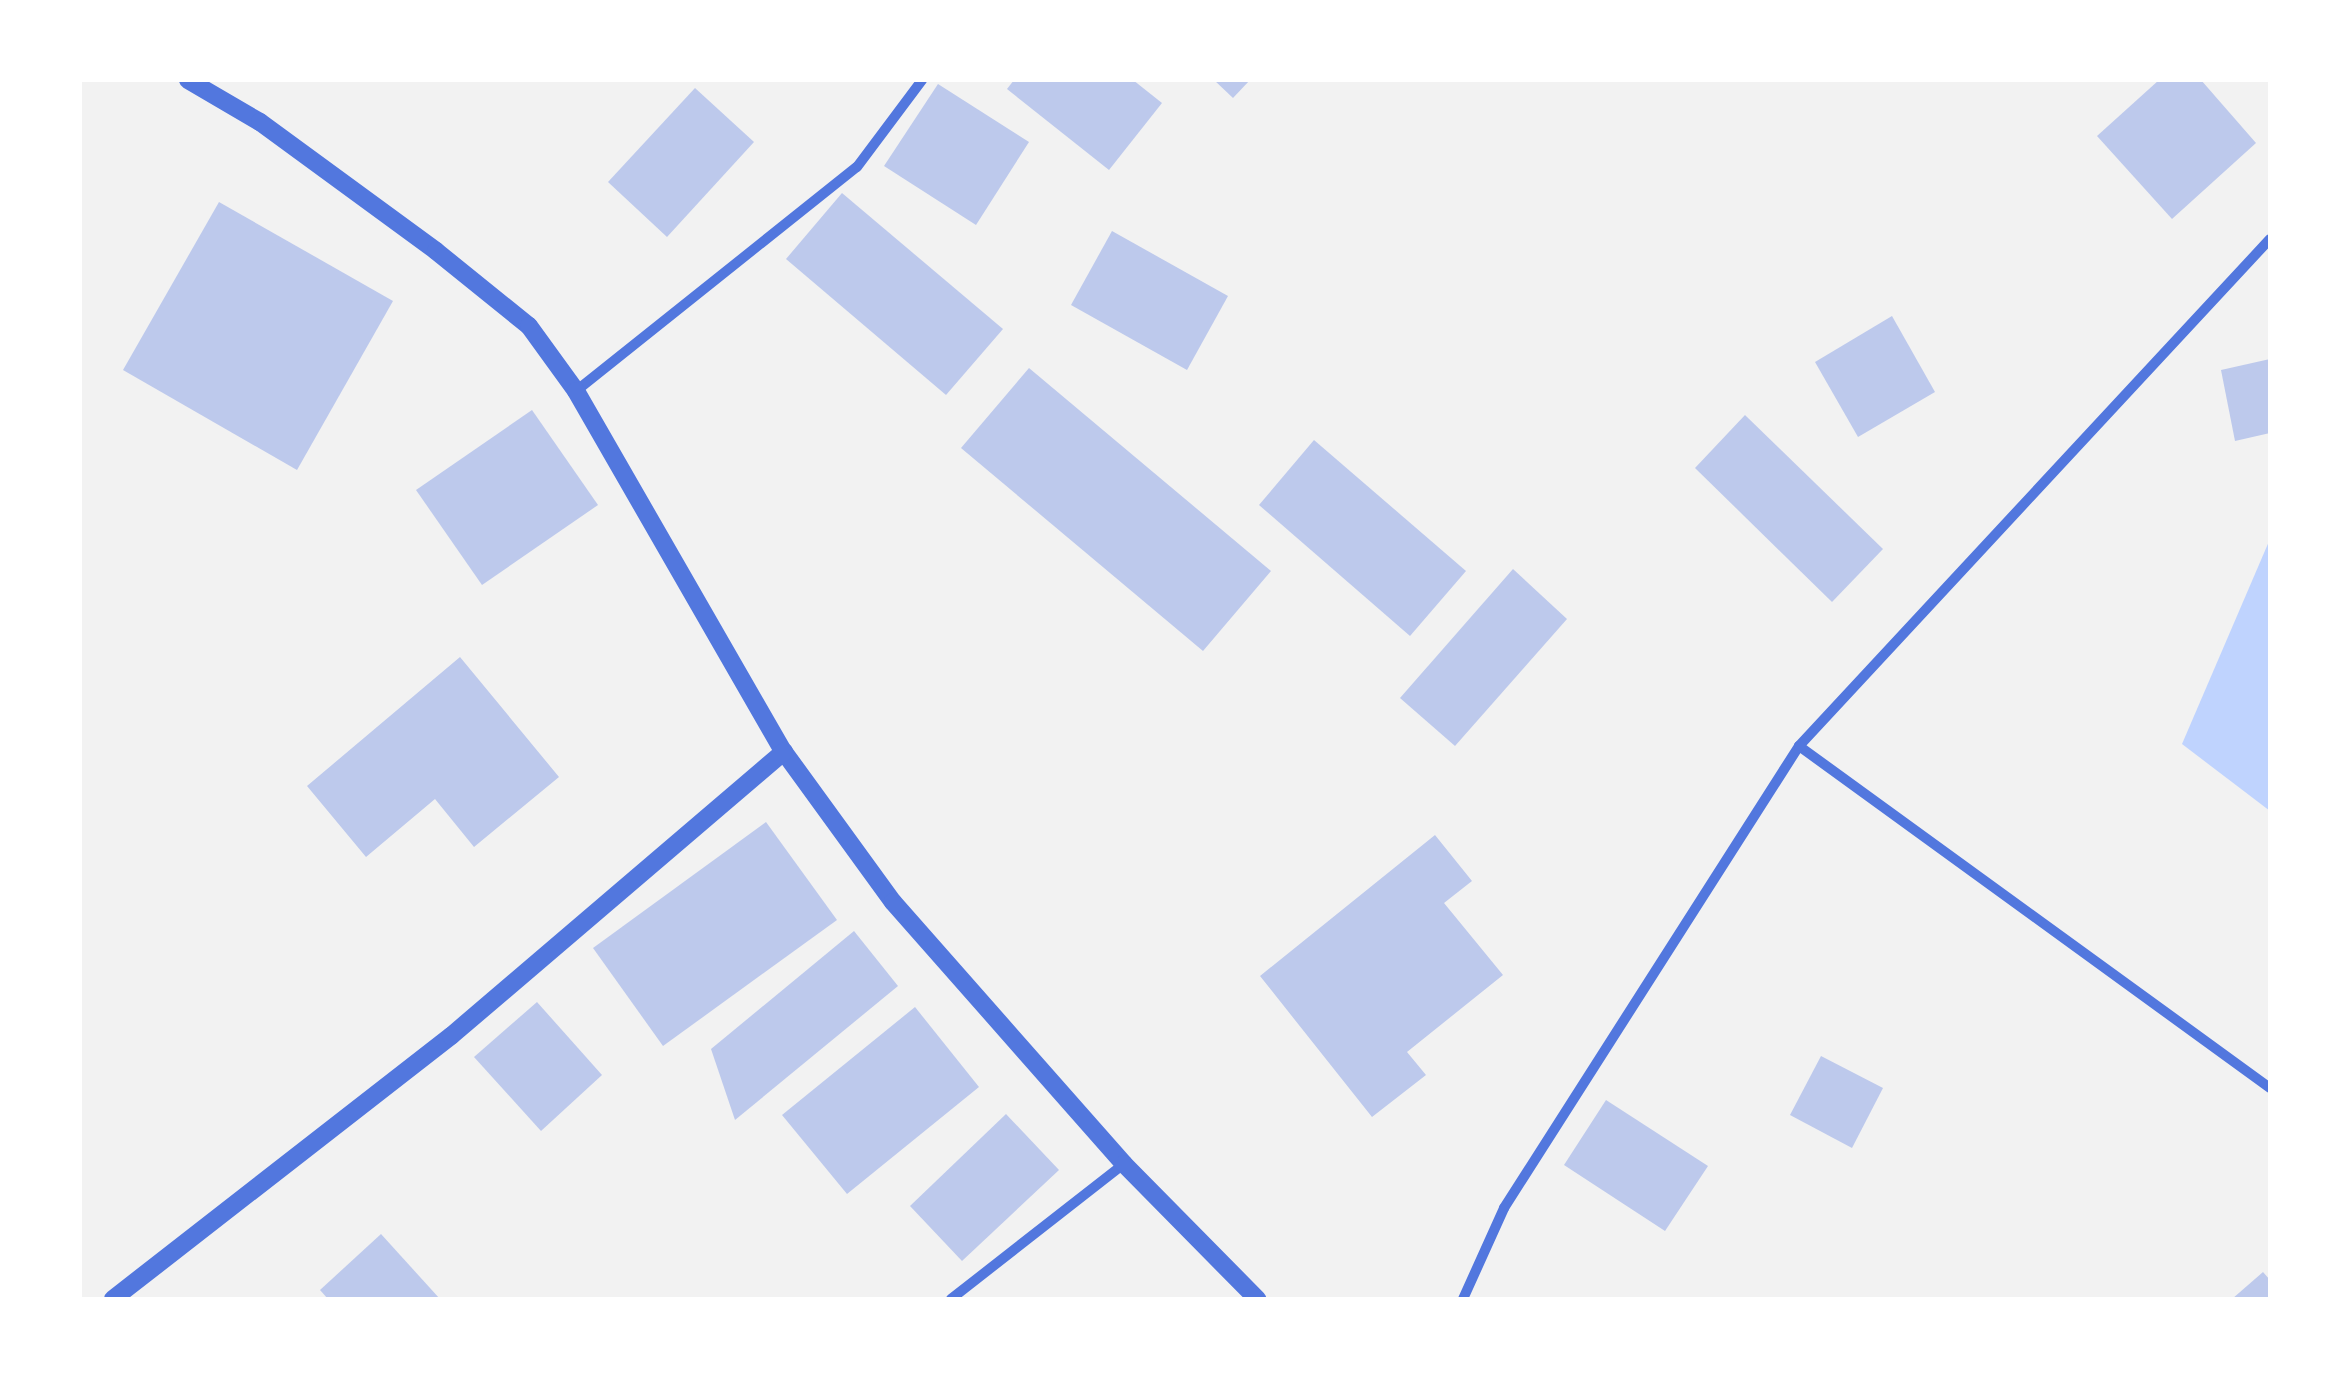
<!DOCTYPE html>
<style>
body{margin:0}
#map{position:relative;width:2350px;height:1379px;overflow:hidden;background:#f2f2f2;font-family:"Source Serif 4",serif}
div>[style]{position:absolute}
[style*='--x']{left:calc(var(--x)*1px);top:calc(var(--y)*1px);width:calc(var(--w)*1px);rotate:calc(var(--a)*1deg)}
.water>*{inset:0;background:#bfd3fe}
.building>*{inset:0;background:#bdc9ec}
.minor>*{height:10px;margin:-5px;padding:0 5px;transform-origin:5px;border-radius:5px;background:#5277de}
.tertiary>*{height:18px;margin:-9px;padding:0 9px;transform-origin:9px;border-radius:9px;background:#5277de}
span{translate:-50% -50%;white-space:nowrap;text-align:center;line-height:1.15;-webkit-text-stroke:8px #fff;paint-order:stroke}
.frame{position:absolute;inset:0;border:82px solid #fff;pointer-events:none}
</style>
<div id="map">
<div class="water">
<div style="clip-path:polygon(2270px 539px,2270px 811px,2182px 744px)"></div>
</div>
<div class="building">
<div style="clip-path:polygon(1014px 80px,1133px 80px,1162px 103px,1109px 170px,1007px 89px)"></div>
<div style="clip-path:polygon(1214px 80px,1250px 80px,1233px 98px)"></div>
<div style="clip-path:polygon(2159px 80px,2201px 80px,2256px 143px,2172px 219px,2097px 136px)"></div>
<div style="clip-path:polygon(938px 84px,1029px 142px,976px 225px,884px 166px)"></div>
<div style="clip-path:polygon(695px 88px,754px 142px,667px 237px,608px 182px)"></div>
<div style="clip-path:polygon(842px 193px,1003px 329px,946px 395px,786px 259px)"></div>
<div style="clip-path:polygon(219px 202px,393px 301px,297px 470px,123px 370px)"></div>
<div style="clip-path:polygon(1112px 231px,1228px 296px,1187px 370px,1071px 305px)"></div>
<div style="clip-path:polygon(1892px 316px,1935px 392px,1858px 437px,1815px 362px)"></div>
<div style="clip-path:polygon(2270px 359px,2270px 433px,2235px 441px,2221px 370px)"></div>
<div style="clip-path:polygon(1029px 368px,1271px 571px,1203px 651px,961px 448px)"></div>
<div style="clip-path:polygon(532px 410px,598px 505px,482px 585px,416px 490px)"></div>
<div style="clip-path:polygon(1745px 415px,1883px 549px,1832px 602px,1695px 468px)"></div>
<div style="clip-path:polygon(1314px 440px,1466px 571px,1410px 636px,1259px 505px)"></div>
<div style="clip-path:polygon(1513px 569px,1567px 619px,1455px 746px,1400px 698px)"></div>
<div style="clip-path:polygon(460px 657px,559px 777px,474px 847px,435px 799px,366px 857px,307px 786px)"></div>
<div style="clip-path:polygon(766px 822px,837px 920px,663px 1046px,593px 948px)"></div>
<div style="clip-path:polygon(1435px 835px,1472px 881px,1444px 903px,1503px 975px,1407px 1052px,1426px 1075px,1372px 1117px,1260px 976px)"></div>
<div style="clip-path:polygon(854px 931px,898px 986px,735px 1120px,711px 1049px)"></div>
<div style="clip-path:polygon(537px 1002px,602px 1075px,541px 1131px,474px 1057px)"></div>
<div style="clip-path:polygon(915px 1007px,979px 1087px,847px 1194px,782px 1115px)"></div>
<div style="clip-path:polygon(1821px 1056px,1883px 1088px,1852px 1148px,1790px 1115px)"></div>
<div style="clip-path:polygon(1606px 1100px,1708px 1166px,1665px 1231px,1564px 1165px)"></div>
<div style="clip-path:polygon(1006px 1114px,1059px 1170px,962px 1261px,910px 1206px)"></div>
<div style="clip-path:polygon(381px 1234px,440px 1299px,328px 1299px,320px 1290px)"></div>
<div style="clip-path:polygon(2263px 1272px,2270px 1280px,2270px 1299px,2232px 1299px)"></div>
</div>
<div class="minor">
<div style="--x:576;--y:391;--w:359;--a:-38.6"></div>
<div style="--x:857;--y:167;--w:109;--a:-53.2"></div>
<div style="--x:1799;--y:746;--w:582;--a:35.98"></div>
<div style="--x:951;--y:1299;--w:219;--a:-38"></div>
<div style="--x:1463;--y:1299;--w:100;--a:-65.7"></div>
<div style="--x:1504;--y:1208;--w:548;--a:-57.44"></div>
<div style="--x:1799;--y:746;--w:692;--a:-47.11"></div>
</div>
<div class="tertiary">
<div style="--x:188;--y:80;--w:83;--a:30.3"></div>
<div style="--x:260;--y:122;--w:218;--a:36.2"></div>
<div style="--x:436;--y:251;--w:119;--a:38.9"></div>
<div style="--x:529;--y:326;--w:80;--a:54.1"></div>
<div style="--x:576;--y:391;--w:417;--a:60.1"></div>
<div style="--x:784;--y:752;--w:185;--a:54"></div>
<div style="--x:893;--y:902;--w:349;--a:48.6"></div>
<div style="--x:1124;--y:1164;--w:190;--a:45.4"></div>
<div style="--x:113;--y:1299;--w:428;--a:-37.9"></div>
<div style="--x:451;--y:1036;--w:438;--a:-40.5"></div>
</div>
<div class="frame"></div>
</div>
